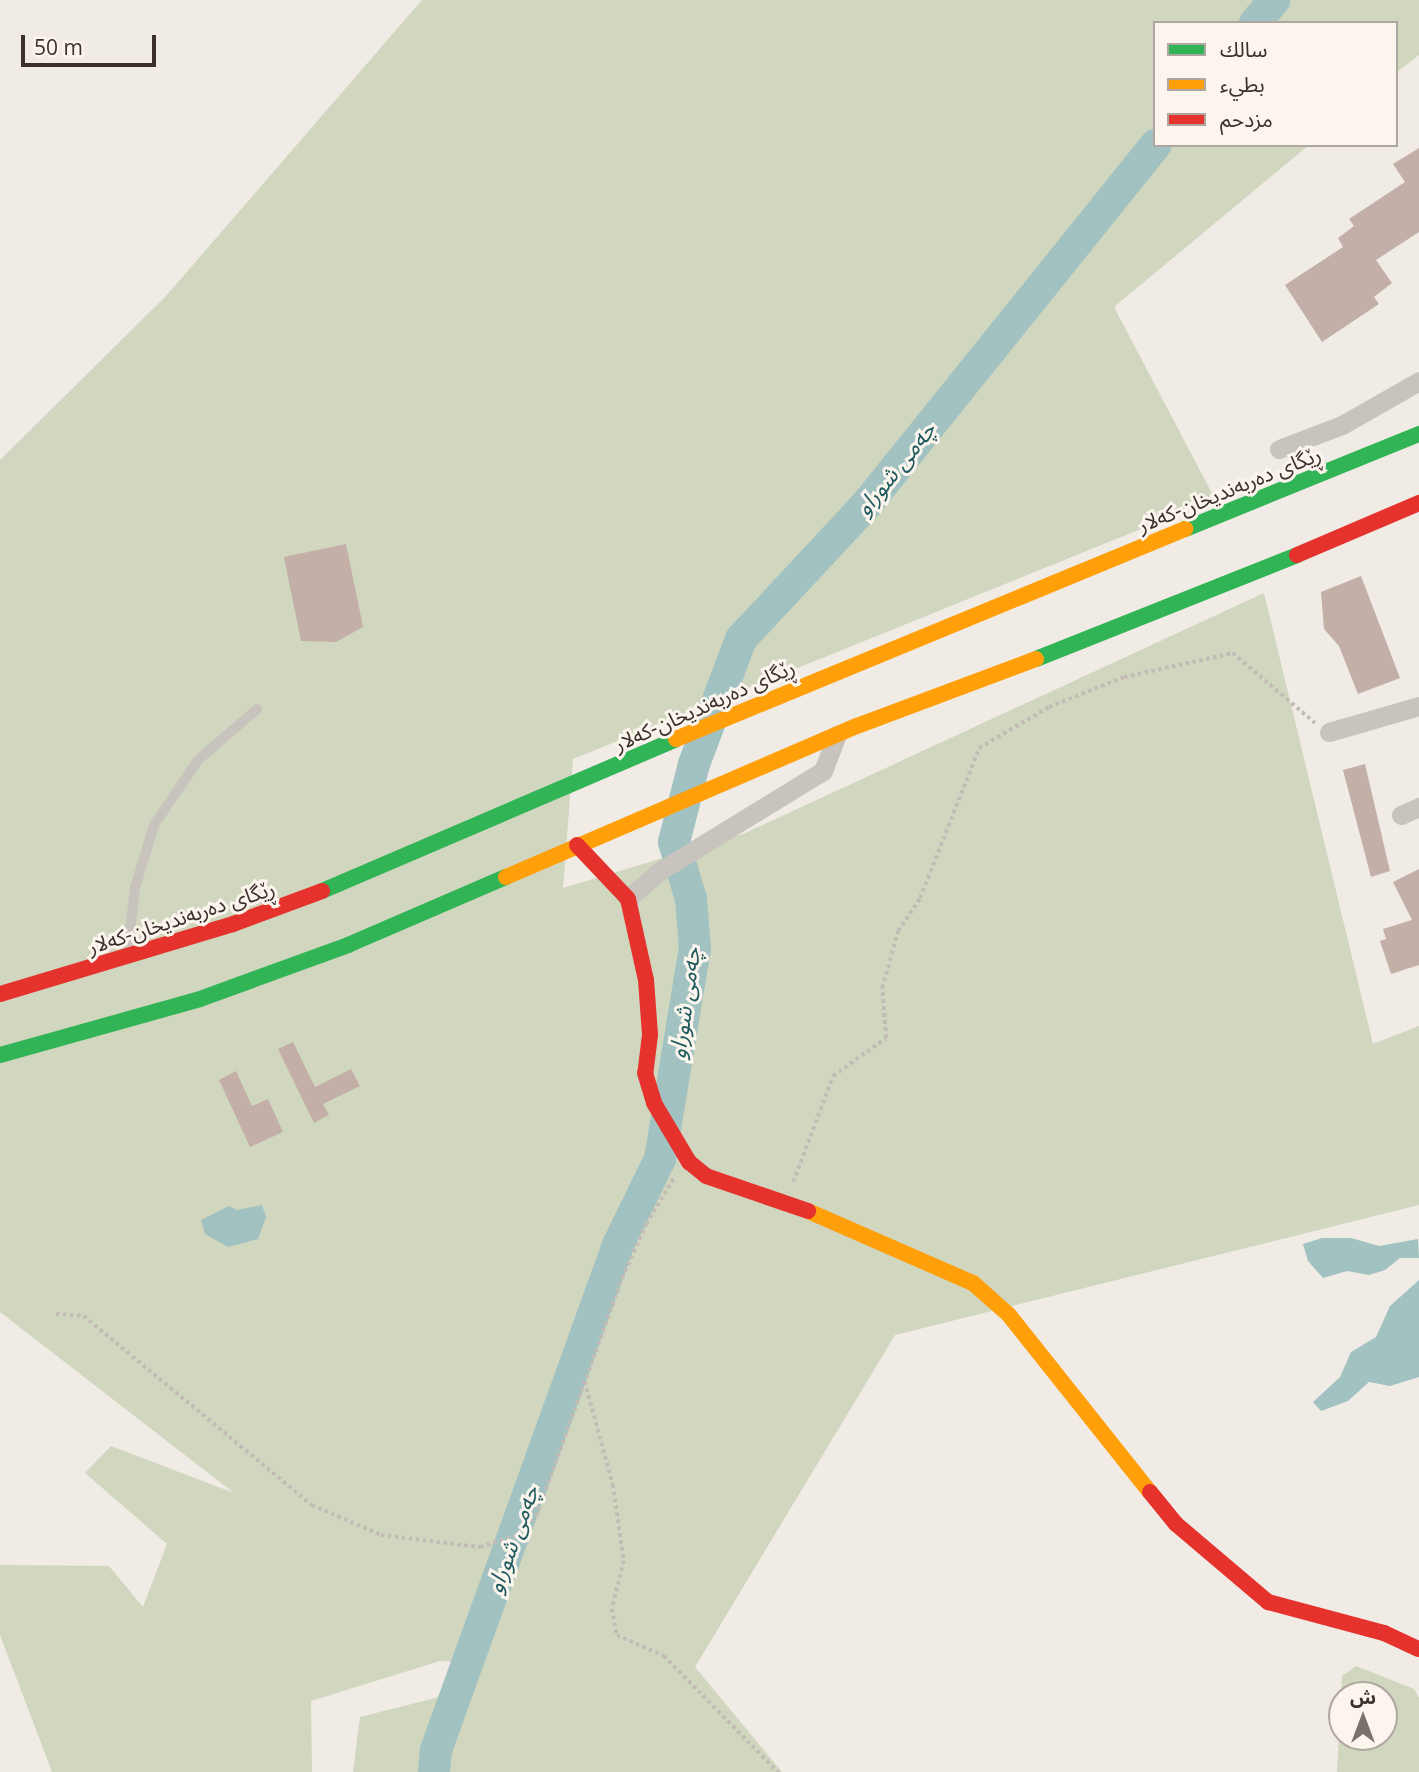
<!DOCTYPE html>
<meta charset="utf-8">
<style>
body{margin:0}
#map{position:relative;width:1419px;height:1772px;overflow:hidden;background:#f0ebe5;font-family:"Open Sans","Noto Sans Arabic",sans-serif}
div>[style]{position:absolute}
[style*='--x']{left:calc(var(--x)*1px);top:calc(var(--y)*1px);width:calc(var(--w)*1px);rotate:calc(var(--a)*1deg)}
.green>*{inset:0;background:#d1d6bf}
.water>*{inset:0;background:#a1c2c1}
.river>*{height:32px;margin:-16px;padding:0 16px;transform-origin:16px;border-radius:16px;background:#a1c2c1}
.building>*{inset:0;background:#c3afa7}
.path>*{height:3.5px;margin-top:-1.75px;transform-origin:0;background:repeating-linear-gradient(90deg,#c2bbb6 0 3.5px,transparent 0 7px)}
.lane>*{height:10px;margin:-5px;padding:0 5px;transform-origin:5px;border-radius:5px;background:#c9c3be}
.street>*{height:19px;margin:-9.5px;padding:0 9.5px;transform-origin:9.5px;border-radius:9.5px;background:#c9c3be}
.fast>*{height:16px;margin:-8px;padding:0 8px;transform-origin:8px;border-radius:8px;background:#30b455}
.slow>*{height:16px;margin:-8px;padding:0 8px;transform-origin:8px;border-radius:8px;background:#ff9f0a}
.jam>*{height:16px;margin:-8px;padding:0 8px;transform-origin:8px;border-radius:8px;background:#e5322d}
span{translate:-50% -50%;white-space:nowrap;text-align:center;line-height:1.15;-webkit-text-stroke:6px #fbf5ee;paint-order:stroke}
.street-label{font-size:21px;color:#3b302b}
.water-label{font-size:23px;color:#1f5a5e;font-style:italic}
.legend{position:absolute;left:1153px;top:21px;width:245px;height:126px;box-sizing:border-box;background:#fbf5ee;border:2px solid #aea6a0;margin:0;padding:9px 12px;list-style:none;font-size:21px;color:#3b302b}
.legend li{display:flex;align-items:center;gap:14px;height:35px}
.legend b{width:35px;border:2px solid #aea6a0}
.north{position:absolute;left:1328px;top:1681px;width:70px;height:70px;box-sizing:border-box;background:#fbf5ee;border:2px solid #aea6a0;border-radius:50%;rotate:0deg;font-size:19px;font-weight:700;line-height:28px;text-align:center;color:#3b302b}
.north::after{content:'';display:block;margin:auto;width:24px;height:32px;background:#7a716c;clip-path:polygon(50% 0,100% 100%,50% 72%,0 100%)}
.scale{position:absolute;left:21px;top:35px;width:135px;height:32px;box-sizing:border-box;border:4px solid #3b302b;border-top:0;padding-left:9px;font-size:21px;line-height:24px;white-space:nowrap;color:#3b302b;-webkit-text-stroke:5px #fbf5ee;paint-order:stroke}
</style>
<div id="map">
<div class="green">
<div style="clip-path:polygon(422px 0,1419px 0,1419px 55px,1396px 73px,1396px 23px,1155px 23px,1155px 145px,1309px 145px,1114px 307px,1215px 499px,573px 759px,563px 888px,743px 834px,1264px 593px,1373px 1044px,1419px 1026px,1419px 1205px,895px 1335px,695px 1667px,782px 1772px,353px 1772px,360px 1717px,475px 1688px,480px 1674px,462px 1662px,440px 1661px,311px 1701px,312px 1772px,52px 1772px,0 1635px,0 1565px,109px 1566px,143px 1607px,167px 1544px,85px 1473px,111px 1446px,234px 1493px,0 1312px,0 460px,166px 296px)"></div>
<div style="clip-path:polygon(evenodd,1356px 1666px,1414px 1689px,1419px 1698px,1419px 1772px,1337px 1772px,1342px 1676px,1356px 1666px,1342px 1695px,1384px 1695px,1384px 1737px,1342px 1737px,1342px 1695px)"></div>
</div>
<div class="water">
<div style="clip-path:polygon(262px 1205px,266px 1217px,258px 1239px,228px 1247px,205px 1234px,201px 1220px,229px 1206px,237px 1210px)"></div>
<div style="clip-path:polygon(1322px 1238px,1351px 1238px,1379px 1246px,1418px 1239px,1419px 1258px,1400px 1258px,1385px 1270px,1369px 1275px,1347px 1271px,1323px 1278px,1308px 1261px,1303px 1244px)"></div>
<div style="clip-path:polygon(1419px 1280px,1419px 1377px,1390px 1386px,1369px 1382px,1348px 1401px,1321px 1411px,1313px 1402px,1340px 1377px,1351px 1352px,1376px 1337px,1390px 1306px)"></div>
</div>
<div class="river">
<div style="--x:1255;--y:23;--w:30;--a:-50"></div>
<div style="--x:434;--y:1772;--w:22;--a:-85"></div>
<div style="--x:436;--y:1750;--w:537;--a:-70.18"></div>
<div style="--x:618;--y:1245;--w:96;--a:-64"></div>
<div style="--x:660;--y:1159;--w:214;--a:-80.6"></div>
<div style="--x:695;--y:948;--w:49;--a:-94.7"></div>
<div style="--x:691;--y:899;--w:59;--a:-106.6"></div>
<div style="--x:674;--y:842;--w:81;--a:-75.6"></div>
<div style="--x:694;--y:764;--w:134;--a:-69.4"></div>
<div style="--x:741;--y:639;--w:183;--a:-47"></div>
<div style="--x:866;--y:505;--w:462;--a:-51.2"></div>
</div>
<div class="building">
<div style="clip-path:polygon(1419px 148px,1419px 232px,1376px 260px,1392px 283px,1374px 297px,1379px 304px,1322px 342px,1285px 285px,1343px 247px,1338px 238px,1354px 226px,1349px 219px,1405px 182px,1393px 164px)"></div>
<div style="clip-path:polygon(346px 544px,363px 627px,336px 642px,301px 641px,284px 557px)"></div>
<div style="clip-path:polygon(1361px 576px,1400px 678px,1358px 694px,1339px 646px,1324px 629px,1321px 592px)"></div>
<div style="clip-path:polygon(1365px 764px,1390px 871px,1371px 877px,1343px 770px)"></div>
<div style="clip-path:polygon(1419px 869px,1419px 965px,1391px 974px,1380px 941px,1386px 939px,1383px 929px,1412px 920px,1393px 882px)"></div>
<div style="clip-path:polygon(293px 1042px,315px 1087px,351px 1069px,360px 1086px,323px 1104px,329px 1115px,314px 1123px,278px 1049px)"></div>
<div style="clip-path:polygon(236px 1071px,252px 1106px,268px 1099px,283px 1132px,250px 1147px,219px 1080px)"></div>
</div>
<div class="path">
<div style="--x:793;--y:1182;--w:113;--a:-69.3"></div>
<div style="--x:833;--y:1076;--w:65;--a:-35.6"></div>
<div style="--x:886;--y:1038;--w:50;--a:-94.6"></div>
<div style="--x:882;--y:988;--w:59;--a:-74.3"></div>
<div style="--x:898;--y:931;--w:40;--a:-56"></div>
<div style="--x:920;--y:898;--w:161;--a:-68.5"></div>
<div style="--x:979;--y:748;--w:81;--a:-30.4"></div>
<div style="--x:1049;--y:707;--w:81;--a:-21.8"></div>
<div style="--x:1124;--y:677;--w:112;--a:-12.4"></div>
<div style="--x:1233;--y:653;--w:108;--a:40.5"></div>
<div style="--x:56;--y:1314;--w:28;--a:4"></div>
<div style="--x:84;--y:1316;--w:296;--a:39.7"></div>
<div style="--x:312;--y:1505;--w:75;--a:23.5"></div>
<div style="--x:381;--y:1535;--w:100;--a:6.9"></div>
<div style="--x:480;--y:1547;--w:38;--a:-17"></div>
<div style="--x:516;--y:1536;--w:28;--a:-45"></div>
<div style="--x:536;--y:1516;--w:253;--a:-70.1"></div>
<div style="--x:622;--y:1278;--w:59;--a:-66"></div>
<div style="--x:646;--y:1224;--w:56;--a:-58.9"></div>
<div style="--x:585;--y:1382;--w:107;--a:74.8"></div>
<div style="--x:613;--y:1485;--w:77;--a:81.8"></div>
<div style="--x:624;--y:1561;--w:49;--a:104"></div>
<div style="--x:612;--y:1609;--w:26;--a:79"></div>
<div style="--x:617;--y:1635;--w:51;--a:24.1"></div>
<div style="--x:664;--y:1656;--w:163;--a:45.5"></div>
</div>
<div class="lane">
<div style="--x:128;--y:947;--w:59;--a:-83.2"></div>
<div style="--x:135;--y:888;--w:66;--a:-73.2"></div>
<div style="--x:154;--y:825;--w:78;--a:-55.9"></div>
<div style="--x:198;--y:760;--w:78;--a:-40.8"></div>
</div>
<div class="street">
<div style="--x:1279;--y:449;--w:67;--a:-20.9"></div>
<div style="--x:1342;--y:425;--w:89;--a:-29.7"></div>
<div style="--x:1329;--y:732;--w:94;--a:-16.1"></div>
<div style="--x:1401;--y:815;--w:20;--a:-24"></div>
<div style="--x:628;--y:899;--w:40;--a:-42"></div>
<div style="--x:658;--y:872;--w:193;--a:-31.5"></div>
<div style="--x:823;--y:771;--w:39;--a:-69"></div>
</div>
<div class="fast">
<div style="--x:1185;--y:529;--w:253;--a:-22.1"></div>
<div style="--x:1036;--y:659;--w:281;--a:-21.7"></div>
<div style="--x:322;--y:891;--w:385;--a:-23.2"></div>
<div style="--x:0;--y:1055;--w:208;--a:-15.6"></div>
<div style="--x:200;--y:999;--w:158;--a:-20"></div>
<div style="--x:348;--y:945;--w:172;--a:-23.3"></div>
</div>
<div class="slow">
<div style="--x:676;--y:739;--w:551;--a:-22.42"></div>
<div style="--x:506;--y:877;--w:382;--a:-23.3"></div>
<div style="--x:857;--y:726;--w:191;--a:-20.5"></div>
<div style="--x:808;--y:1211;--w:180;--a:23.6"></div>
<div style="--x:973;--y:1283;--w:48;--a:41.6"></div>
<div style="--x:1009;--y:1315;--w:226;--a:51.5"></div>
</div>
<div class="jam">
<div style="--x:1297;--y:555;--w:133;--a:-23.1"></div>
<div style="--x:577;--y:845;--w:74;--a:46.6"></div>
<div style="--x:628;--y:899;--w:83;--a:77.5"></div>
<div style="--x:646;--y:980;--w:55;--a:85.8"></div>
<div style="--x:650;--y:1035;--w:38;--a:97"></div>
<div style="--x:645;--y:1073;--w:31;--a:73"></div>
<div style="--x:654;--y:1103;--w:69;--a:59.3"></div>
<div style="--x:689;--y:1162;--w:22;--a:39"></div>
<div style="--x:706;--y:1176;--w:108;--a:18.9"></div>
<div style="--x:0;--y:994;--w:243;--a:-16.7"></div>
<div style="--x:233;--y:924;--w:95;--a:-20.3"></div>
<div style="--x:1150;--y:1492;--w:41;--a:50.9"></div>
<div style="--x:1176;--y:1524;--w:121;--a:40.3"></div>
<div style="--x:1268;--y:1602;--w:120;--a:15"></div>
<div style="--x:1384;--y:1633;--w:38;--a:25"></div>
</div>
<div class="street-label">
<span style="left:1229px;top:489px;rotate:-22deg">ڕێگای دەربەندیخان-کەلار</span>
<span style="left:704px;top:705px;rotate:-24deg">ڕێگای دەربەندیخان-کەلار</span>
<span style="left:181px;top:917px;rotate:-18deg">ڕێگای دەربەندیخان-کەلار</span>
</div>
<div class="water-label">
<span style="left:895px;top:468px;rotate:-51deg">چەمی شوراو</span>
<span style="left:684px;top:1003px;rotate:-82deg">چەمی شوراو</span>
<span style="left:512px;top:1539px;rotate:-70deg">چەمی شوراو</span>
</div>
<ul class="legend">
<li><b style="height:9px;background:#30b455"></b>سالك</li>
<li><b style="height:9px;background:#ff9f0a"></b>بطيء</li>
<li><b style="height:9px;background:#e5322d"></b>مزدحم</li>
</ul>
<div class="north">ش</div>
<div class="scale">50 m</div>
</div>
